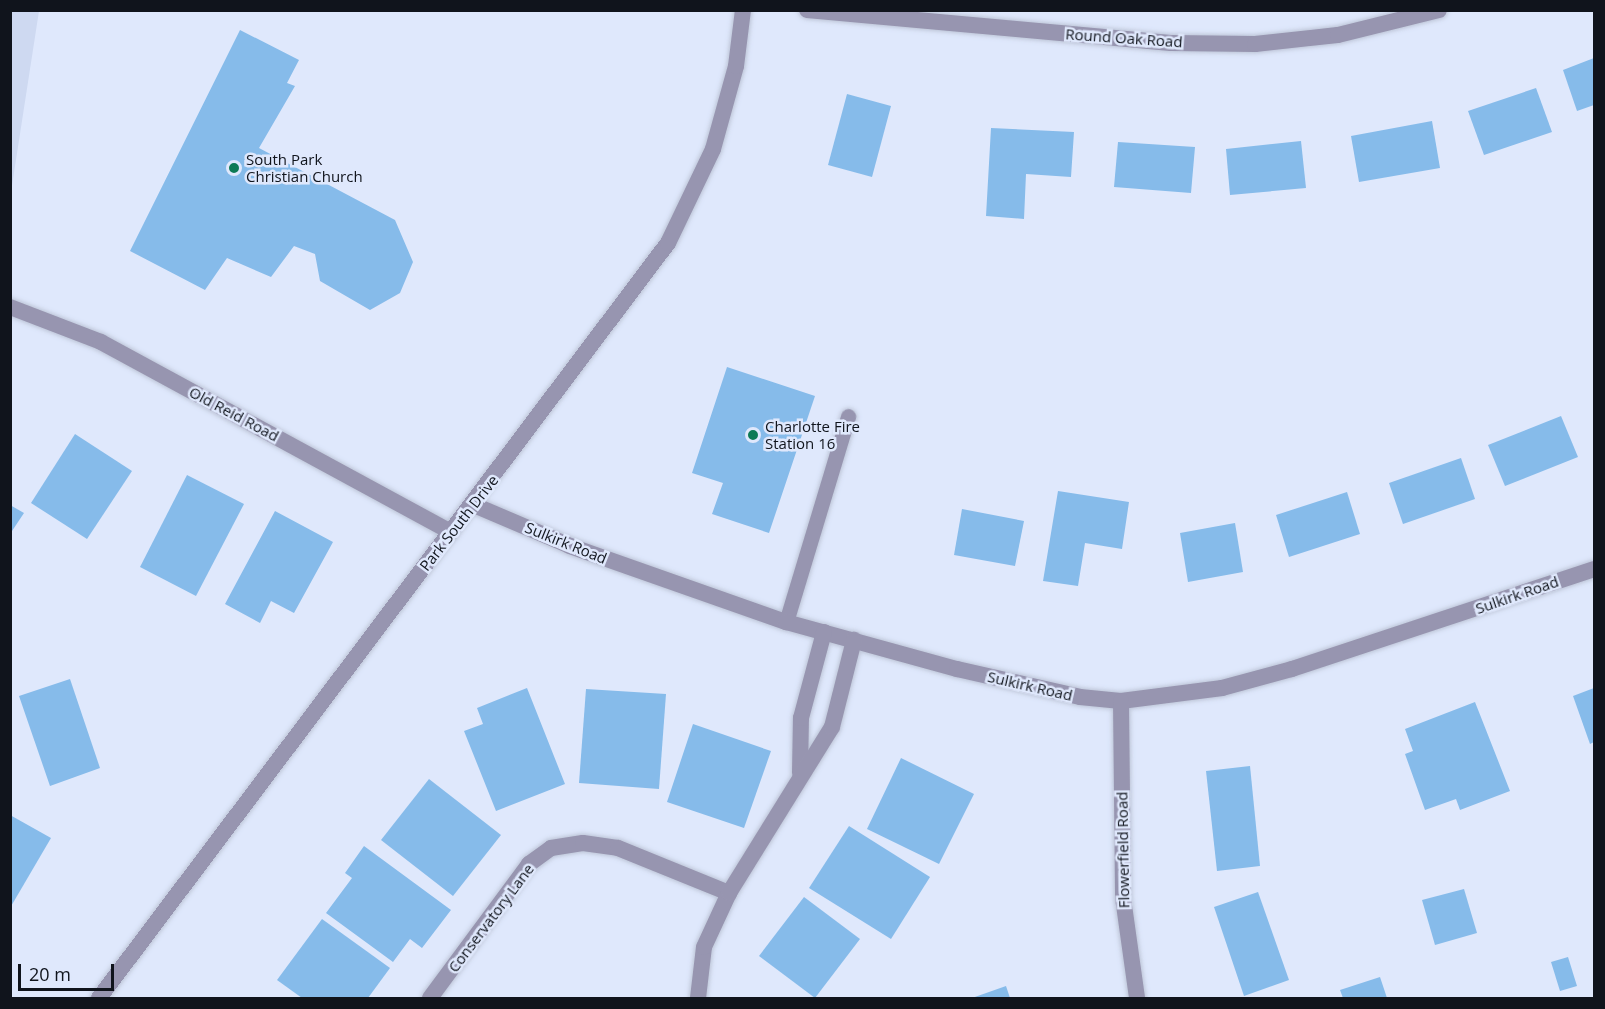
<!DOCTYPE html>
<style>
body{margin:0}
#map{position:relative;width:1605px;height:1009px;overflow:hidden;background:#dfe8fc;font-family:"Open Sans",sans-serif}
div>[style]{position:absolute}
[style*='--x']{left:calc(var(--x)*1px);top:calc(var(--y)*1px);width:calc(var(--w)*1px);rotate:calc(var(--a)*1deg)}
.built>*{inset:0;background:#ced9f1}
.building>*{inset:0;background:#86bbea}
.roads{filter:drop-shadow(0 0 2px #bec6d8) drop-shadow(0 0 2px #bec6d8)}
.service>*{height:15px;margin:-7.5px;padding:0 7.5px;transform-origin:7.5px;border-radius:7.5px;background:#9795b0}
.minor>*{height:16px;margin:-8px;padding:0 8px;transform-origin:8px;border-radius:8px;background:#9795b0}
.tertiary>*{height:16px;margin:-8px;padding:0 8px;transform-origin:8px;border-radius:8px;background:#9795b0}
.dots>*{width:16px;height:16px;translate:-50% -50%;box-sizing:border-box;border:3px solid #dfe8fc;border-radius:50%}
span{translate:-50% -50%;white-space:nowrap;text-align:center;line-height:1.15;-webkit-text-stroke:5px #dfe8fc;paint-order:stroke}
.street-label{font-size:15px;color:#10141c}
.poi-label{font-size:15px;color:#10141c}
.left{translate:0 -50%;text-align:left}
.frame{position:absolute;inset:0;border:12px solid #10141c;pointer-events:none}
.scale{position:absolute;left:18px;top:964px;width:96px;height:27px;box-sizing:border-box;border:3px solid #10141c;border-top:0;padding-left:8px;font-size:18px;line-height:21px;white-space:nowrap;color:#10141c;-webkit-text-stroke:4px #dfe8fc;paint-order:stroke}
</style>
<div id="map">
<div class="built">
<div style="clip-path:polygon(11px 10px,39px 11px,11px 192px,10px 11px)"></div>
</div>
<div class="building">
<div style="clip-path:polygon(240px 30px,299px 60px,287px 83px,295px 86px,259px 148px,395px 220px,413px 262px,400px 293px,370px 310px,320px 281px,315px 254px,294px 246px,271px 277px,227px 258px,205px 290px,130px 251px)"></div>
<div style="clip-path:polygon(1594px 58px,1594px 105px,1577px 111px,1563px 70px)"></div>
<div style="clip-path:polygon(1536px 88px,1552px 132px,1484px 155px,1468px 111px)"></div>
<div style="clip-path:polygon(847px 94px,891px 106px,872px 177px,828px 165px)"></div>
<div style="clip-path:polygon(1432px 121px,1440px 168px,1359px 182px,1351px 136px)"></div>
<div style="clip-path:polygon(991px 128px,1074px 132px,1071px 177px,1026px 174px,1024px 219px,986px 216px)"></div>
<div style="clip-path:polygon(1301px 141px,1306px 188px,1230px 195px,1226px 149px)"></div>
<div style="clip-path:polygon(1118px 142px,1195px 147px,1191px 193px,1114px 187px)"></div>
<div style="clip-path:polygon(727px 367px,815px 396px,769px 533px,712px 514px,723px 483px,692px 473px)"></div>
<div style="clip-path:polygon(1561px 416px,1578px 457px,1505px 486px,1488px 445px)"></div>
<div style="clip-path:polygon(75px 434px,132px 471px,87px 539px,31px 503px)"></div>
<div style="clip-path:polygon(1461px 458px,1475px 499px,1403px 524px,1389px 483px)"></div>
<div style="clip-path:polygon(187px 475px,244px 504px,196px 596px,140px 567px)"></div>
<div style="clip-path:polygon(1058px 491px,1129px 502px,1122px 549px,1085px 543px,1078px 586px,1043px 581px)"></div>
<div style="clip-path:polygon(1347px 492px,1360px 534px,1289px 557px,1276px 515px)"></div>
<div style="clip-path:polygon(10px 505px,24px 513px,10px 534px)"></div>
<div style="clip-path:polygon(962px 509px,1024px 521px,1015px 566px,954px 555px)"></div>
<div style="clip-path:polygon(275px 511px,333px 542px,294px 613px,271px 601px,260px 623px,225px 604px)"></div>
<div style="clip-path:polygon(1235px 523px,1243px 572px,1188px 582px,1180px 533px)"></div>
<div style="clip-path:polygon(70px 679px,100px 768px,50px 786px,19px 696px)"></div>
<div style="clip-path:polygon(527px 688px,565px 784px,496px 811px,464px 731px,483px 724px,477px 708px)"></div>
<div style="clip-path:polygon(1594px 688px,1594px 742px,1590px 744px,1573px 696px)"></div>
<div style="clip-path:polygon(586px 689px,666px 694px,659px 789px,579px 783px)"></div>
<div style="clip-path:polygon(1475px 702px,1510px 791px,1460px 810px,1456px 799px,1425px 810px,1405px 754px,1413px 751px,1405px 729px)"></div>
<div style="clip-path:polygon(693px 724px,771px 751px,744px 828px,667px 802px)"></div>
<div style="clip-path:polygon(901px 758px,974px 794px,939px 864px,867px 829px)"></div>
<div style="clip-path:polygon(1250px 766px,1260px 866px,1217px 871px,1206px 771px)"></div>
<div style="clip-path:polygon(429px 779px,501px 835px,453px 896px,381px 840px)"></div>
<div style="clip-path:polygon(10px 815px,51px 838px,10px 908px)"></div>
<div style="clip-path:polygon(849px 826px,930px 877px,891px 939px,809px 888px)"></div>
<div style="clip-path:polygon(364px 846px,451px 910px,422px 948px,410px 939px,393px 962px,326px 913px,352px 878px,345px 873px)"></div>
<div style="clip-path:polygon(1464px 889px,1477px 933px,1435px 945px,1422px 900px)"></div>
<div style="clip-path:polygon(1258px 892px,1289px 980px,1244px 996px,1214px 907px)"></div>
<div style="clip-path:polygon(804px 897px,860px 939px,815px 998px,759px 956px)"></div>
<div style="clip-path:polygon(322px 919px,390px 968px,368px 998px,302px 998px,277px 980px)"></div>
<div style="clip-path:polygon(1568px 957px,1577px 986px,1560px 991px,1551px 962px)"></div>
<div style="clip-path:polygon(1380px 977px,1387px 998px,1343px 998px,1340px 990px)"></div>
<div style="clip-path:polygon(1006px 986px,1010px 998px,972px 998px)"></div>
</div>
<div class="roads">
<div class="service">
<div style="--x:786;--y:622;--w:215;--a:-73.2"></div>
</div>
<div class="minor">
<div style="--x:807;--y:10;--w:365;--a:5.2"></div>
<div style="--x:1171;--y:43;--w:84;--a:0.7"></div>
<div style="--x:1255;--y:44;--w:83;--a:-6.2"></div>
<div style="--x:1338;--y:35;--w:104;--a:-13.9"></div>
<div style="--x:10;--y:307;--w:97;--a:21"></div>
<div style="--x:101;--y:342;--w:398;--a:28.5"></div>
<div style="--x:474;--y:505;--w:104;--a:23.1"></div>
<div style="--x:570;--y:546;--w:229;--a:19.4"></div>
<div style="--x:786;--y:622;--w:177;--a:15.4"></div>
<div style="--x:957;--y:669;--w:126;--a:12.8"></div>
<div style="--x:1080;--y:697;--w:41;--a:5.6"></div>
<div style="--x:1121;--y:701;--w:102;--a:-7.3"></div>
<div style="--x:1222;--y:688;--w:73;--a:-15.2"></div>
<div style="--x:1292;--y:669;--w:318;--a:-18.3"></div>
<div style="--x:1121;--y:701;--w:197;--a:89.4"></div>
<div style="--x:1123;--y:898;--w:101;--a:82"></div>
<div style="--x:800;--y:773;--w:55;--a:-89"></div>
<div style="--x:801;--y:718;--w:89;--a:-75"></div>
<div style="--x:430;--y:998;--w:167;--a:-53.5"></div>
<div style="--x:529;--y:864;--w:27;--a:-36"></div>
<div style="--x:551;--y:848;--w:32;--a:-9"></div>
<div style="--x:583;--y:843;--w:35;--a:8"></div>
<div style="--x:618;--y:848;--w:120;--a:22.1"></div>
<div style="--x:698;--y:998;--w:51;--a:-83.3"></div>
<div style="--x:704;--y:947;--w:60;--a:-65.2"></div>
<div style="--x:729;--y:893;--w:195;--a:-58.2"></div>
<div style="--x:832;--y:727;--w:90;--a:-75.8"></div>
</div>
<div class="tertiary">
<div style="--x:99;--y:998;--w:945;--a:-53"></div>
<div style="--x:668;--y:243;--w:104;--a:-64.4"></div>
<div style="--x:713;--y:149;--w:86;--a:-74.5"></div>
<div style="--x:736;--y:66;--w:56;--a:-82.9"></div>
</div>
</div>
<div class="dots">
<div style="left:234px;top:168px;background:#0d7a55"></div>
<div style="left:753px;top:435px;background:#0d7a55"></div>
</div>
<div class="street-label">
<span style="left:1124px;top:38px;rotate:4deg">Round Oak Road</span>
<span style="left:234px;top:414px;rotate:28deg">Old Reid Road</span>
<span style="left:459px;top:523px;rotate:-52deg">Park South Drive</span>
<span style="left:566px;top:543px;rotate:22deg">Sulkirk Road</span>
<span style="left:1517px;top:595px;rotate:-19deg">Sulkirk Road</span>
<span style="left:1030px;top:686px;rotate:13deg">Sulkirk Road</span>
<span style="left:1123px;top:850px;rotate:-91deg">Flowerfield Road</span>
<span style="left:491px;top:918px;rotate:-53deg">Conservatory Lane</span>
</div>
<div class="poi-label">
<span class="left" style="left:246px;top:168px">South Park<br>Christian Church</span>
<span class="left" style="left:765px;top:435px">Charlotte Fire<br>Station 16</span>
</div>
<div class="frame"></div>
<div class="scale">20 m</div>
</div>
